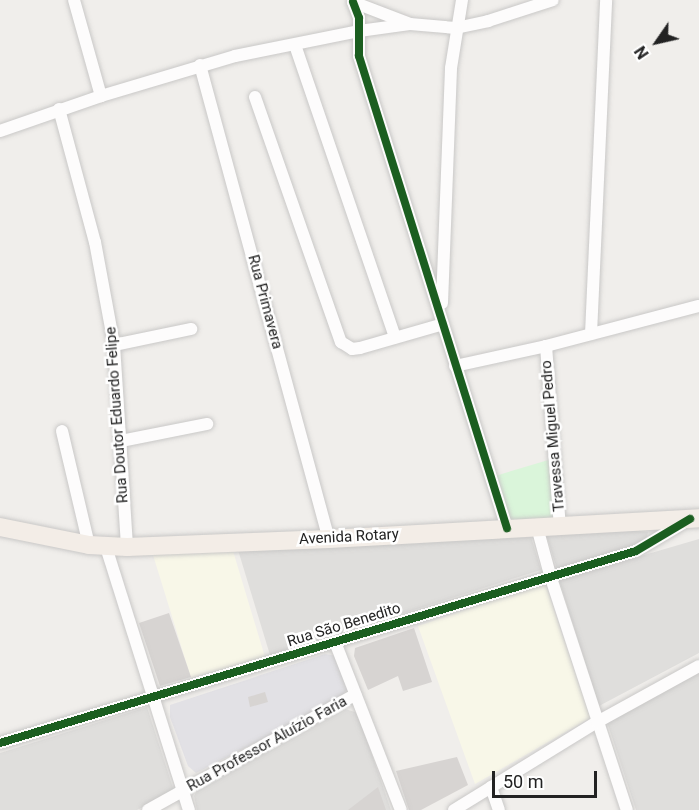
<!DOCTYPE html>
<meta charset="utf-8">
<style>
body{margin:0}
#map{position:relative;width:699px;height:810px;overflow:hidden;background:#f0eeeb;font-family:Roboto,sans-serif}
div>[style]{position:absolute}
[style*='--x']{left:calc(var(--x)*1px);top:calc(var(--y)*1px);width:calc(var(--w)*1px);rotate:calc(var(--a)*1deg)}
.residential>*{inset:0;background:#dfdedc}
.education>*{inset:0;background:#f8f7e8}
.park>*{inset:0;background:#daf5da}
.plaza>*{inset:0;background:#e2e1e5}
.building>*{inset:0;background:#d7d4d2}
.roads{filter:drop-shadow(0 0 2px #c9c8c7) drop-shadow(0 0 2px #c9c8c7)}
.minor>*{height:12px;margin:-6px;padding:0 6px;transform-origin:6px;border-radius:6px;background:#fdfcfc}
.primary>*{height:18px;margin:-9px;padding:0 9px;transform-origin:9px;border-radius:9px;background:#f3ede7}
.cycleway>*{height:8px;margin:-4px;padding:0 4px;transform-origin:4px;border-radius:4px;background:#1b5e20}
span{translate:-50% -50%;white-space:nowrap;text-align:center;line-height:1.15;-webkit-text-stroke:5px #fff;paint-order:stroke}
.street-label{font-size:15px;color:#222}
.north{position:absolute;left:627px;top:12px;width:60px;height:60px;-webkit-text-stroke:4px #fff;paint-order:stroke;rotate:236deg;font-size:16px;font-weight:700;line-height:24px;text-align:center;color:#222}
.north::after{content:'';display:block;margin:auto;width:21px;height:27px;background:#222;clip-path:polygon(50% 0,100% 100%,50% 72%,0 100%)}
.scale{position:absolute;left:492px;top:771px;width:105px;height:27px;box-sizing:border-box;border:3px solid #222;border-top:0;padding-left:8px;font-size:18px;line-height:21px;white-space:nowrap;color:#222;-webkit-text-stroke:4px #fff;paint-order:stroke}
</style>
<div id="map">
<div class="residential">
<div style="clip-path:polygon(544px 528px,636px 531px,648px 532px,645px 543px,557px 569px)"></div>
<div style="clip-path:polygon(531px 537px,541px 570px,270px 655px,238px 550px)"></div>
<div style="clip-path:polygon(699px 539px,699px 653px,599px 706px,559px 580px)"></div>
<div style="clip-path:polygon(699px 673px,699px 810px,636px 810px,607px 722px)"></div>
<div style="clip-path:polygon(147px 707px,174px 791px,137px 810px,0 810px,0 753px)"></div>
<div style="clip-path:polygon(345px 709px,355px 712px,359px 717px,391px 810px,197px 810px,194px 796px,198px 788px)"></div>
</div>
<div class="education">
<div style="clip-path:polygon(233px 551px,265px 657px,191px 678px,153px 555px)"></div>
<div style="clip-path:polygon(545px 583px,590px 718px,475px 784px,418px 626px)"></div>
</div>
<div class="park">
<div style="clip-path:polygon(555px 458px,558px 525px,512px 527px,495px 476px)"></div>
</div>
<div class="plaza">
<div style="clip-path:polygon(325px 654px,337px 656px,348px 688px,339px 700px,196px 773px,188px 766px,170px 717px,170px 705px)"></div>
</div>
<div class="building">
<div style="clip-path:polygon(169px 613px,191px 677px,160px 686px,139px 623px)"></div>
<div style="clip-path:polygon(414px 628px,432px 682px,403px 691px,398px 676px,368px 690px,354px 656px,355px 648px)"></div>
<div style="clip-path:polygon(265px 692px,268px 702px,250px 707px,248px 697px)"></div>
<div style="clip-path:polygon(457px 757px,468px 785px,421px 810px,409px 810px,396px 771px)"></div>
<div style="clip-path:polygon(378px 787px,386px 810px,348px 810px)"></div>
</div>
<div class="roads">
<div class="minor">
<div style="--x:74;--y:0;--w:100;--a:74.3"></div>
<div style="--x:353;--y:2;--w:17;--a:69"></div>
<div style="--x:359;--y:18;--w:38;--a:90"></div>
<div style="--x:359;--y:56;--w:495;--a:72.6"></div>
<div style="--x:353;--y:2;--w:61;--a:21.1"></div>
<div style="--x:410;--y:24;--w:46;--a:5"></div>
<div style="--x:456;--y:28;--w:33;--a:-12"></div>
<div style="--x:488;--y:21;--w:68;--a:-17.9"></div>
<div style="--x:295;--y:45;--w:309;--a:71.1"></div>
<div style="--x:200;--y:65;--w:491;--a:74.8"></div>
<div style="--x:255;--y:97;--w:260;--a:70.7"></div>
<div style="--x:341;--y:342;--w:13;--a:32"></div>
<div style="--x:352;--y:349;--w:8;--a:-7"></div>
<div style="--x:360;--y:348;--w:86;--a:-16.1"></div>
<div style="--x:59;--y:109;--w:138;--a:74.9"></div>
<div style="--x:95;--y:242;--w:105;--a:79.5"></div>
<div style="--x:114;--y:345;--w:202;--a:86.3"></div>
<div style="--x:0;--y:131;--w:107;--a:-19.1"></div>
<div style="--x:101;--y:96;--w:140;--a:-16.6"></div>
<div style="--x:235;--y:56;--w:126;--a:-11.4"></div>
<div style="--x:359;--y:31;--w:51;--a:-7.8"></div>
<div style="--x:442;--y:303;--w:235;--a:-87.8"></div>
<div style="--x:451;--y:68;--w:69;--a:-80.8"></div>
<div style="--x:591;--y:334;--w:334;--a:-87.4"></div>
<div style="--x:114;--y:345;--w:79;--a:-11.7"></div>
<div style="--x:546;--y:346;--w:181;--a:85.6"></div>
<div style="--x:455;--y:366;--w:93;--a:-12.4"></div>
<div style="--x:546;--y:346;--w:158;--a:-14.7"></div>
<div style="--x:62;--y:431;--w:117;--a:76.7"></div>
<div style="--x:121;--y:441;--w:88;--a:-11.2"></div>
<div style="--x:537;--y:527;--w:50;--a:74.8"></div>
<div style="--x:550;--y:575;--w:247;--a:71.9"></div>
<div style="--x:106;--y:547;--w:276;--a:72.5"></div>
<div style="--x:335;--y:642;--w:180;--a:68.6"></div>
<div style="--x:0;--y:743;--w:664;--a:-16.8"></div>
<div style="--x:636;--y:551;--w:63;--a:-30.7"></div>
<div style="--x:491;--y:787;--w:24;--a:71"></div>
<div style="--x:148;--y:810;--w:237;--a:-29.1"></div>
<div style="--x:454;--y:810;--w:168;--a:-31.6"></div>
<div style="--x:597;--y:722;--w:116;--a:-28.8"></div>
</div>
<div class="primary">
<div style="--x:0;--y:527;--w:91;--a:11.4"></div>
<div style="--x:89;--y:545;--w:38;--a:3"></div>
<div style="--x:127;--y:547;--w:202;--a:-2.3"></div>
<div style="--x:329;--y:539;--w:371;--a:-3.2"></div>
</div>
</div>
<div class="cycleway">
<div style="--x:353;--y:2;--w:17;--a:69"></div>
<div style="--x:359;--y:18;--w:38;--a:90"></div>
<div style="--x:359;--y:56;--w:495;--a:72.6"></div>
<div style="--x:0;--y:743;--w:664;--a:-16.8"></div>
<div style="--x:636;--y:551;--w:63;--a:-30.7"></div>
</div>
<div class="street-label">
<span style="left:265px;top:302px;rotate:75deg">Rua Primavera</span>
<span style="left:117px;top:415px;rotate:-94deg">Rua Doutor Eduardo Felipe</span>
<span style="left:553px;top:436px;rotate:-95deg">Travessa Miguel Pedro</span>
<span style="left:349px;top:537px;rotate:-3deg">Avenida Rotary</span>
<span style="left:344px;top:625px;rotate:-17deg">Rua São Benedito</span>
<span style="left:267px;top:744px;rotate:-29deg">Rua Professor Aluízio Faria</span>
</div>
<div class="north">N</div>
<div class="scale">50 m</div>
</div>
